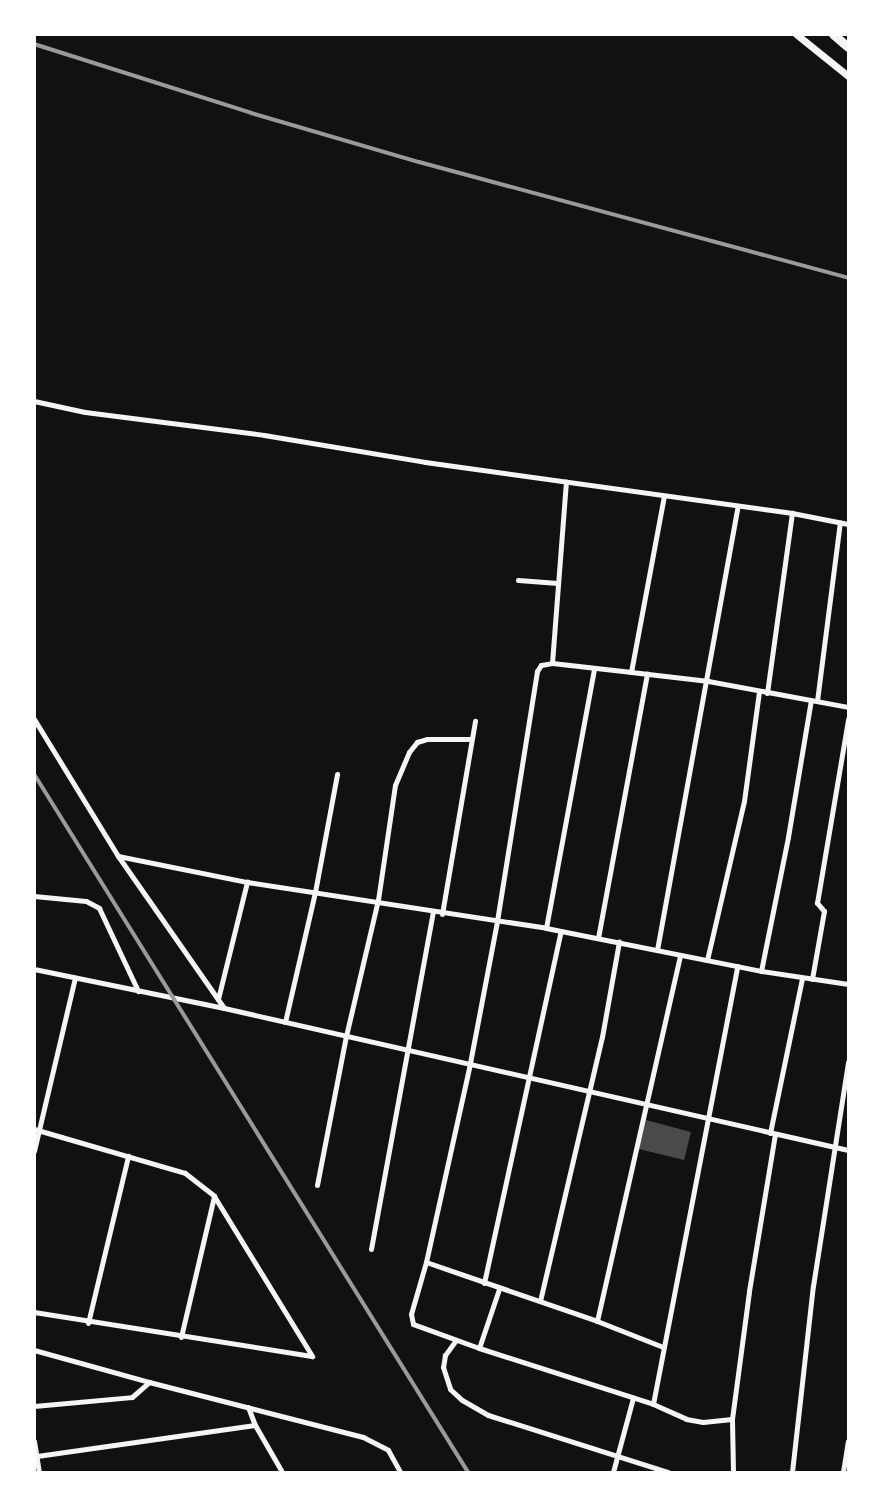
<!DOCTYPE html>
<style>
body{margin:0}
#map{position:relative;width:883px;height:1507px;overflow:hidden;background:#111;font-family:Poppins,sans-serif}
div>[style]{position:absolute}
[style*='--x']{left:calc(var(--x)*1px);top:calc(var(--y)*1px);width:calc(var(--w)*1px);rotate:calc(var(--a)*1deg)}
.building>*{inset:0;background:#4a4a4a}
.minor>*{height:5px;margin:-2.5px;padding:0 2.5px;transform-origin:2.5px;border-radius:2.5px;background:#f5f5f5}
.tertiary>*{height:7px;margin:-3.5px;padding:0 3.5px;transform-origin:3.5px;border-radius:3.5px;background:#f5f5f5}
.trunk>*{height:9px;margin:-4.5px;padding:0 4.5px;transform-origin:4.5px;border-radius:4.5px;background:#f5f5f5}
.rail>*{height:4px;margin:-2px;padding:0 2px;transform-origin:2px;border-radius:2px;background:#9a9a9a}
span{translate:-50% -50%;white-space:nowrap;text-align:center;line-height:1.15;-webkit-text-stroke:6px #fff;paint-order:stroke}
.frame{position:absolute;inset:0;border:36px solid #fff;pointer-events:none}
</style>
<div id="map">
<div class="building">
<div style="clip-path:polygon(646px 1120px,691px 1132px,684px 1160px,639px 1149px)"></div>
</div>
<div class="minor">
<div style="--x:34;--y:401;--w:52;--a:12.2"></div>
<div style="--x:85;--y:412;--w:180;--a:7.3"></div>
<div style="--x:264;--y:435;--w:163;--a:9.5"></div>
<div style="--x:425;--y:462;--w:371;--a:7.9"></div>
<div style="--x:792;--y:513;--w:57;--a:11.1"></div>
<div style="--x:518;--y:580;--w:40;--a:4.3"></div>
<div style="--x:552;--y:663;--w:182;--a:-85.6"></div>
<div style="--x:631;--y:672;--w:179;--a:-79.4"></div>
<div style="--x:767;--y:693;--w:182;--a:-82.1"></div>
<div style="--x:817;--y:701;--w:180;--a:-82.7"></div>
<div style="--x:34;--y:719;--w:161;--a:58.5"></div>
<div style="--x:118;--y:856;--w:185;--a:55.1"></div>
<div style="--x:118;--y:856;--w:132;--a:11.4"></div>
<div style="--x:247;--y:882;--w:303;--a:8.7"></div>
<div style="--x:546;--y:928;--w:219;--a:11.3"></div>
<div style="--x:761;--y:971;--w:88;--a:8.5"></div>
<div style="--x:34;--y:896;--w:52;--a:5.5"></div>
<div style="--x:86;--y:901;--w:15;--a:28"></div>
<div style="--x:99;--y:908;--w:92;--a:64.8"></div>
<div style="--x:442;--y:914;--w:196;--a:-80.3"></div>
<div style="--x:546;--y:928;--w:264;--a:-79.5"></div>
<div style="--x:598;--y:938;--w:269;--a:-79.5"></div>
<div style="--x:657;--y:950;--w:451;--a:-79.7"></div>
<div style="--x:707;--y:960;--w:163;--a:-76.9"></div>
<div style="--x:744;--y:801;--w:110;--a:-82.2"></div>
<div style="--x:34;--y:969;--w:194;--a:11.6"></div>
<div style="--x:224;--y:1008;--w:640;--a:12.82"></div>
<div style="--x:761;--y:971;--w:137;--a:-78.6"></div>
<div style="--x:788;--y:837;--w:139;--a:-80.5"></div>
<div style="--x:812;--y:979;--w:69;--a:-80"></div>
<div style="--x:824;--y:911;--w:11;--a:-131"></div>
<div style="--x:817;--y:903;--w:187;--a:-80.4"></div>
<div style="--x:218;--y:999;--w:121;--a:-76.1"></div>
<div style="--x:285;--y:1022;--w:133;--a:-77"></div>
<div style="--x:315;--y:892;--w:120;--a:-79.4"></div>
<div style="--x:34;--y:1129;--w:157;--a:16.2"></div>
<div style="--x:185;--y:1173;--w:37;--a:38"></div>
<div style="--x:214;--y:1196;--w:188;--a:58.5"></div>
<div style="--x:770;--y:1133;--w:158;--a:-78.3"></div>
<div style="--x:34;--y:1151;--w:178;--a:-76.7"></div>
<div style="--x:317;--y:1185;--w:152;--a:-79"></div>
<div style="--x:346;--y:1036;--w:140;--a:-76.8"></div>
<div style="--x:378;--y:900;--w:116;--a:-81.6"></div>
<div style="--x:395;--y:785;--w:36;--a:-67"></div>
<div style="--x:409;--y:752;--w:13;--a:-51"></div>
<div style="--x:417;--y:742;--w:10;--a:-17"></div>
<div style="--x:427;--y:739;--w:44;--a:0"></div>
<div style="--x:371;--y:1249;--w:343;--a:-79.6"></div>
<div style="--x:426;--y:1262;--w:181;--a:19"></div>
<div style="--x:597;--y:1321;--w:71;--a:21.5"></div>
<div style="--x:484;--y:1283;--w:360;--a:-77.7"></div>
<div style="--x:499;--y:1289;--w:62;--a:108.7"></div>
<div style="--x:479;--y:1348;--w:70;--a:-160"></div>
<div style="--x:413;--y:1324;--w:10;--a:-101"></div>
<div style="--x:411;--y:1314;--w:54;--a:-73.9"></div>
<div style="--x:426;--y:1262;--w:204;--a:-77.5"></div>
<div style="--x:470;--y:1063;--w:145;--a:-79.2"></div>
<div style="--x:497;--y:921;--w:253;--a:-80.9"></div>
<div style="--x:537;--y:671;--w:7;--a:-56"></div>
<div style="--x:541;--y:665;--w:11;--a:-10"></div>
<div style="--x:552;--y:663;--w:80;--a:6.5"></div>
<div style="--x:631;--y:672;--w:78;--a:6.7"></div>
<div style="--x:708;--y:681;--w:142;--a:10.5"></div>
<div style="--x:540;--y:1301;--w:271;--a:-76.8"></div>
<div style="--x:602;--y:1037;--w:97;--a:-79.9"></div>
<div style="--x:34;--y:1312;--w:281;--a:9"></div>
<div style="--x:597;--y:1321;--w:375;--a:-77.2"></div>
<div style="--x:88;--y:1323;--w:172;--a:-76.5"></div>
<div style="--x:181;--y:1337;--w:145;--a:-76.8"></div>
<div style="--x:456;--y:1340;--w:19;--a:126"></div>
<div style="--x:445;--y:1355;--w:12;--a:99"></div>
<div style="--x:443;--y:1367;--w:23;--a:72"></div>
<div style="--x:450;--y:1389;--w:16;--a:43"></div>
<div style="--x:462;--y:1400;--w:30;--a:30"></div>
<div style="--x:488;--y:1415;--w:189;--a:17.6"></div>
<div style="--x:479;--y:1348;--w:183;--a:17.8"></div>
<div style="--x:653;--y:1404;--w:36;--a:24"></div>
<div style="--x:686;--y:1419;--w:17;--a:10"></div>
<div style="--x:703;--y:1422;--w:29;--a:-6"></div>
<div style="--x:34;--y:1350;--w:119;--a:15.5"></div>
<div style="--x:149;--y:1382;--w:221;--a:14.4"></div>
<div style="--x:363;--y:1437;--w:28;--a:27"></div>
<div style="--x:388;--y:1450;--w:25;--a:61"></div>
<div style="--x:653;--y:1404;--w:446;--a:-79.1"></div>
<div style="--x:34;--y:1406;--w:98;--a:-5.2"></div>
<div style="--x:132;--y:1397;--w:23;--a:-41"></div>
<div style="--x:248;--y:1407;--w:19;--a:69"></div>
<div style="--x:255;--y:1425;--w:54;--a:60.1"></div>
<div style="--x:34;--y:1441;--w:31;--a:81"></div>
<div style="--x:37;--y:1456;--w:220;--a:-8.1"></div>
<div style="--x:613;--y:1472;--w:77;--a:-74.9"></div>
<div style="--x:733;--y:1472;--w:53;--a:-91.1"></div>
<div style="--x:732;--y:1419;--w:129;--a:-82.4"></div>
<div style="--x:749;--y:1291;--w:159;--a:-80.6"></div>
<div style="--x:792;--y:1472;--w:187;--a:-83.6"></div>
<div style="--x:813;--y:1286;--w:227;--a:-81.1"></div>
<div style="--x:843;--y:1472;--w:31;--a:-81"></div>
</div>
<div class="tertiary">
<div style="--x:796;--y:34;--w:67;--a:38.9"></div>
</div>
<div class="trunk">
<div style="--x:833;--y:34;--w:20;--a:41"></div>
</div>
<div class="rail">
<div style="--x:34;--y:44;--w:228;--a:17.6"></div>
<div style="--x:251;--y:113;--w:175;--a:16.3"></div>
<div style="--x:419;--y:162;--w:444;--a:15.1"></div>
<div style="--x:34;--y:774;--w:822;--a:58.13"></div>
</div>
<div class="frame"></div>
</div>
